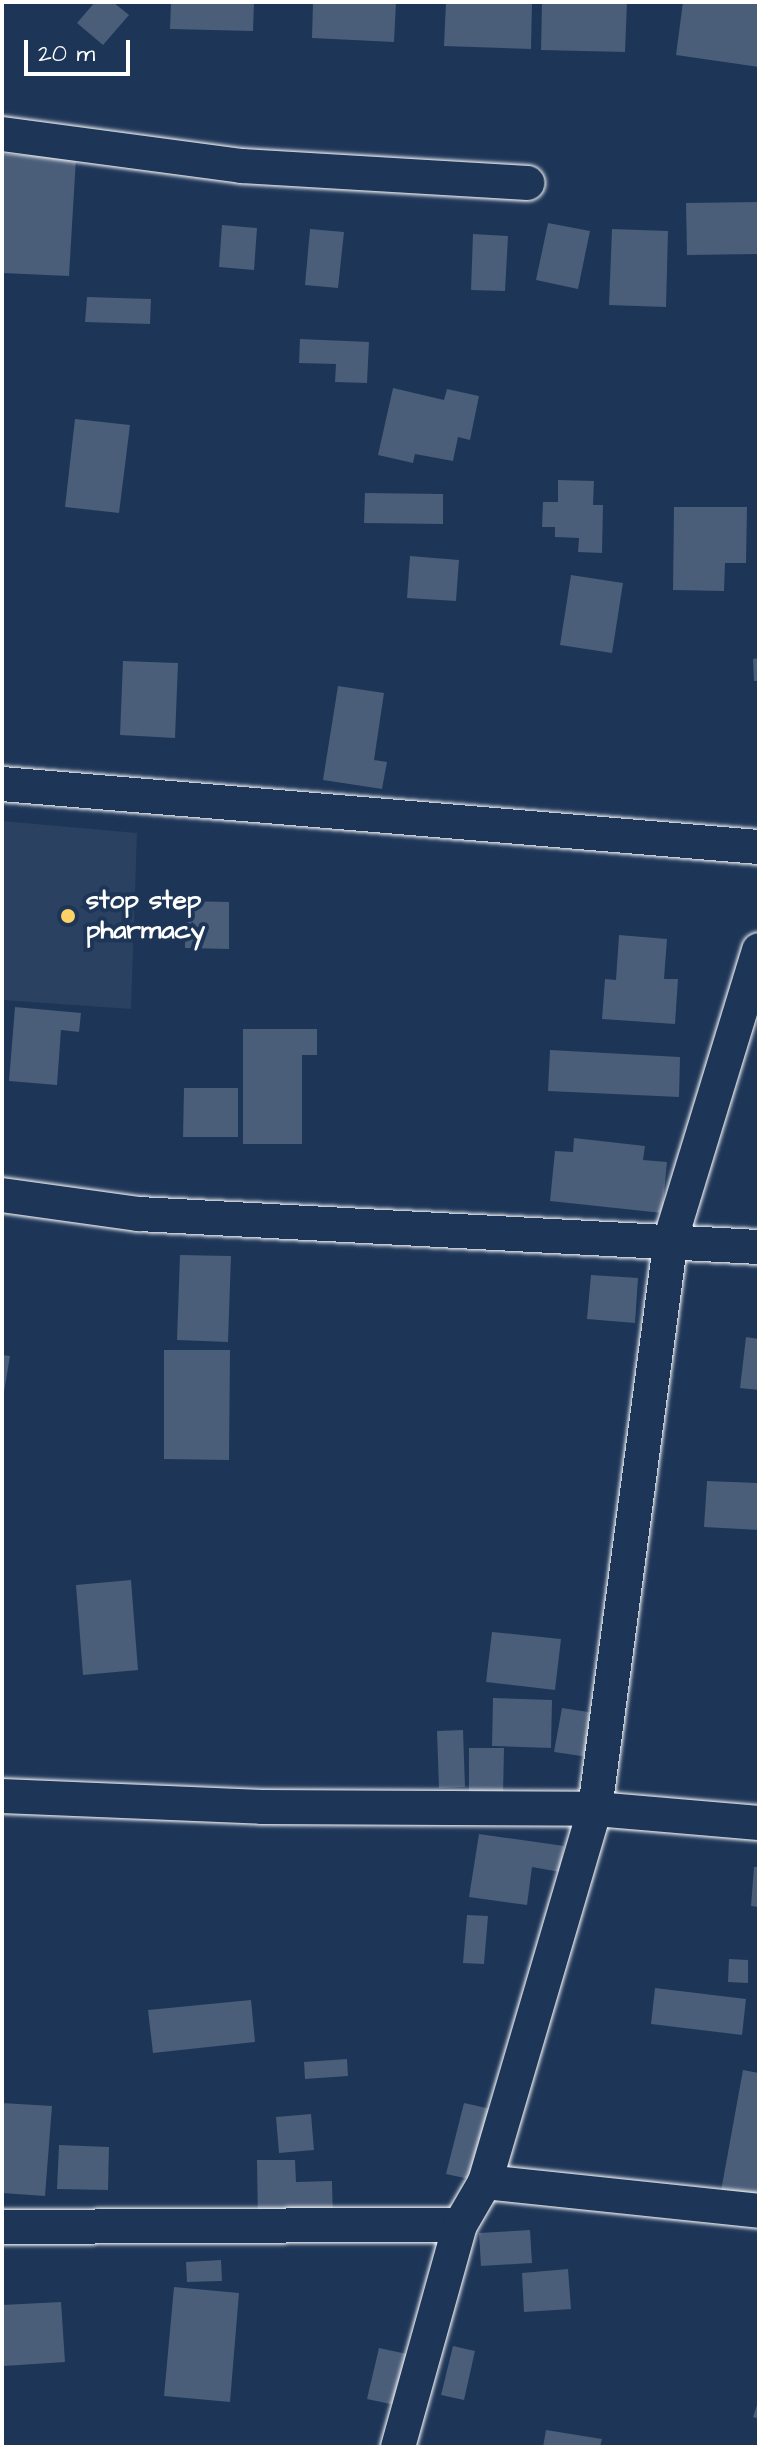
<!DOCTYPE html>
<style>
body{margin:0}
#map{position:relative;width:761px;height:2449px;overflow:hidden;background:#1d3557;font-family:"Architects Daughter",sans-serif}
div>[style]{position:absolute}
[style*='--x']{left:calc(var(--x)*1px);top:calc(var(--y)*1px);width:calc(var(--w)*1px);rotate:calc(var(--a)*1deg)}
.built>*{inset:0;background:#2a4161}
.building>*{inset:0;background:#4a5d79}
.roads{filter:drop-shadow(0 0 2px #fff) drop-shadow(0 0 2px #fff)}
.minor>*{height:34px;margin:-17px;padding:0 17px;transform-origin:17px;border-radius:17px;background:#1d3557}
.dots>*{width:22px;height:22px;translate:-50% -50%;box-sizing:border-box;border:4px solid #1d3557;border-radius:50%}
span{translate:-50% -50%;white-space:nowrap;text-align:center;line-height:1.15;-webkit-text-stroke:8px #1d3557;paint-order:stroke}
.poi-label{font-size:26px;color:#fff;font-weight:700}
.left{translate:0 -50%;text-align:left}
.frame{position:absolute;inset:0;border:4px solid #fff;pointer-events:none}
.scale{position:absolute;left:24px;top:40px;width:106px;height:36px;box-sizing:border-box;border:4px solid #fff;border-top:0;padding-left:10px;font-size:24px;line-height:28px;white-space:nowrap;color:#fff;-webkit-text-stroke:6px #1d3557;paint-order:stroke}
</style>
<div id="map">
<div class="built">
<div style="clip-path:polygon(2px 821px,137px 833px,131px 1009px,2px 1000px)"></div>
</div>
<div class="building">
<div style="clip-path:polygon(95px 2px,113px 2px,129px 15px,103px 45px,77px 23px)"></div>
<div style="clip-path:polygon(171px 2px,254px 2px,253px 31px,170px 29px)"></div>
<div style="clip-path:polygon(313px 2px,396px 2px,394px 42px,312px 38px)"></div>
<div style="clip-path:polygon(446px 2px,532px 2px,531px 49px,444px 46px)"></div>
<div style="clip-path:polygon(542px 2px,627px 2px,625px 52px,541px 50px)"></div>
<div style="clip-path:polygon(683px 2px,759px 2px,759px 67px,676px 55px)"></div>
<div style="clip-path:polygon(2px 154px,76px 158px,69px 276px,2px 273px)"></div>
<div style="clip-path:polygon(759px 202px,759px 254px,687px 255px,686px 203px)"></div>
<div style="clip-path:polygon(548px 223px,590px 231px,578px 289px,536px 280px)"></div>
<div style="clip-path:polygon(222px 225px,257px 228px,254px 270px,219px 267px)"></div>
<div style="clip-path:polygon(310px 229px,344px 232px,338px 288px,305px 285px)"></div>
<div style="clip-path:polygon(612px 229px,668px 231px,666px 307px,609px 305px)"></div>
<div style="clip-path:polygon(473px 234px,508px 236px,505px 291px,471px 290px)"></div>
<div style="clip-path:polygon(87px 297px,151px 299px,150px 324px,85px 322px)"></div>
<div style="clip-path:polygon(300px 339px,369px 342px,367px 383px,335px 382px,336px 364px,299px 363px)"></div>
<div style="clip-path:polygon(393px 388px,444px 400px,447px 389px,479px 396px,470px 440px,458px 437px,453px 461px,415px 454px,413px 463px,378px 455px)"></div>
<div style="clip-path:polygon(75px 419px,130px 425px,119px 513px,65px 507px)"></div>
<div style="clip-path:polygon(558px 480px,594px 481px,593px 505px,603px 505px,602px 553px,578px 552px,579px 538px,555px 537px,555px 527px,542px 527px,543px 502px,558px 502px)"></div>
<div style="clip-path:polygon(365px 493px,443px 494px,443px 524px,364px 523px)"></div>
<div style="clip-path:polygon(674px 507px,747px 507px,746px 563px,725px 563px,724px 591px,673px 590px)"></div>
<div style="clip-path:polygon(410px 556px,459px 560px,456px 601px,407px 598px)"></div>
<div style="clip-path:polygon(571px 575px,623px 583px,612px 653px,560px 645px)"></div>
<div style="clip-path:polygon(759px 658px,759px 681px,754px 681px,753px 659px)"></div>
<div style="clip-path:polygon(123px 661px,178px 663px,175px 738px,120px 735px)"></div>
<div style="clip-path:polygon(338px 686px,384px 693px,374px 760px,387px 762px,382px 789px,323px 780px)"></div>
<div style="clip-path:polygon(186px 901px,229px 902px,229px 949px,185px 948px)"></div>
<div style="clip-path:polygon(619px 935px,667px 939px,664px 979px,678px 979px,675px 1024px,602px 1019px,605px 979px,616px 980px)"></div>
<div style="clip-path:polygon(15px 1007px,81px 1013px,79px 1032px,61px 1030px,57px 1085px,9px 1081px)"></div>
<div style="clip-path:polygon(243px 1029px,317px 1029px,317px 1055px,302px 1055px,302px 1144px,243px 1144px)"></div>
<div style="clip-path:polygon(550px 1050px,680px 1057px,679px 1097px,548px 1091px)"></div>
<div style="clip-path:polygon(184px 1088px,238px 1088px,238px 1137px,183px 1137px)"></div>
<div style="clip-path:polygon(574px 1138px,645px 1146px,643px 1160px,667px 1162px,662px 1213px,550px 1201px,555px 1151px,573px 1152px)"></div>
<div style="clip-path:polygon(180px 1255px,231px 1256px,228px 1342px,177px 1340px)"></div>
<div style="clip-path:polygon(591px 1275px,638px 1278px,635px 1323px,587px 1319px)"></div>
<div style="clip-path:polygon(746px 1337px,759px 1339px,759px 1390px,740px 1388px)"></div>
<div style="clip-path:polygon(164px 1350px,230px 1350px,229px 1460px,164px 1459px)"></div>
<div style="clip-path:polygon(2px 1355px,10px 1356px,4px 1392px,2px 1392px)"></div>
<div style="clip-path:polygon(707px 1481px,759px 1483px,759px 1530px,704px 1527px)"></div>
<div style="clip-path:polygon(131px 1580px,138px 1670px,83px 1675px,76px 1585px)"></div>
<div style="clip-path:polygon(492px 1632px,561px 1639px,555px 1690px,486px 1682px)"></div>
<div style="clip-path:polygon(493px 1698px,552px 1700px,551px 1748px,492px 1746px)"></div>
<div style="clip-path:polygon(562px 1708px,595px 1713px,588px 1757px,554px 1752px)"></div>
<div style="clip-path:polygon(463px 1730px,465px 1787px,439px 1788px,437px 1731px)"></div>
<div style="clip-path:polygon(469px 1748px,504px 1748px,503px 1796px,469px 1795px)"></div>
<div style="clip-path:polygon(479px 1834px,564px 1846px,560px 1872px,532px 1867px,527px 1905px,469px 1897px)"></div>
<div style="clip-path:polygon(754px 1867px,759px 1867px,759px 1907px,751px 1906px)"></div>
<div style="clip-path:polygon(467px 1915px,488px 1916px,484px 1964px,463px 1963px)"></div>
<div style="clip-path:polygon(729px 1959px,748px 1960px,748px 1983px,728px 1982px)"></div>
<div style="clip-path:polygon(655px 1988px,746px 1999px,742px 2035px,651px 2024px)"></div>
<div style="clip-path:polygon(251px 2000px,255px 2042px,153px 2053px,148px 2010px)"></div>
<div style="clip-path:polygon(347px 2059px,348px 2076px,305px 2079px,304px 2062px)"></div>
<div style="clip-path:polygon(743px 2070px,759px 2073px,759px 2198px,721px 2191px)"></div>
<div style="clip-path:polygon(2px 2103px,52px 2106px,45px 2196px,2px 2193px)"></div>
<div style="clip-path:polygon(464px 2103px,491px 2109px,474px 2180px,446px 2174px)"></div>
<div style="clip-path:polygon(311px 2114px,314px 2150px,279px 2153px,276px 2117px)"></div>
<div style="clip-path:polygon(59px 2145px,109px 2147px,108px 2190px,57px 2189px)"></div>
<div style="clip-path:polygon(257px 2160px,295px 2160px,296px 2182px,332px 2181px,333px 2223px,258px 2225px)"></div>
<div style="clip-path:polygon(530px 2230px,532px 2263px,481px 2266px,479px 2233px)"></div>
<div style="clip-path:polygon(221px 2260px,222px 2281px,187px 2282px,186px 2262px)"></div>
<div style="clip-path:polygon(568px 2269px,571px 2309px,524px 2312px,522px 2273px)"></div>
<div style="clip-path:polygon(174px 2287px,239px 2293px,230px 2402px,164px 2396px)"></div>
<div style="clip-path:polygon(61px 2302px,65px 2362px,4px 2366px,2px 2305px)"></div>
<div style="clip-path:polygon(453px 2346px,475px 2351px,464px 2400px,441px 2395px)"></div>
<div style="clip-path:polygon(379px 2348px,407px 2354px,395px 2405px,367px 2399px)"></div>
<div style="clip-path:polygon(759px 2399px,759px 2419px,753px 2417px)"></div>
<div style="clip-path:polygon(546px 2430px,602px 2439px,600px 2447px,543px 2447px)"></div>
</div>
<div class="roads">
<div class="minor">
<div style="--x:2;--y:134;--w:242;--a:7.6"></div>
<div style="--x:242;--y:166;--w:286;--a:3.4"></div>
<div style="--x:2;--y:784;--w:760;--a:4.76"></div>
<div style="--x:2;--y:1195;--w:138;--a:7.9"></div>
<div style="--x:139;--y:1214;--w:621;--a:3.05"></div>
<div style="--x:2;--y:1796;--w:260;--a:2.4"></div>
<div style="--x:262;--y:1807;--w:333;--a:0.3"></div>
<div style="--x:595;--y:1809;--w:165;--a:4.9"></div>
<div style="--x:485;--y:2182;--w:276;--a:6"></div>
<div style="--x:2;--y:2227;--w:458;--a:-0.3"></div>
<div style="--x:398;--y:2447;--w:230;--a:-74.4"></div>
<div style="--x:460;--y:2225;--w:50;--a:-59.8"></div>
<div style="--x:485;--y:2182;--w:389;--a:-73.6"></div>
<div style="--x:595;--y:1809;--w:576;--a:-82.42"></div>
<div style="--x:671;--y:1238;--w:301;--a:-73"></div>
</div>
</div>
<div class="dots">
<div style="left:68px;top:916px;background:#ffd166"></div>
</div>
<div class="poi-label">
<span class="left" style="left:86px;top:916px">stop step<br>pharmacy</span>
</div>
<div class="frame"></div>
<div class="scale">20 m</div>
</div>
